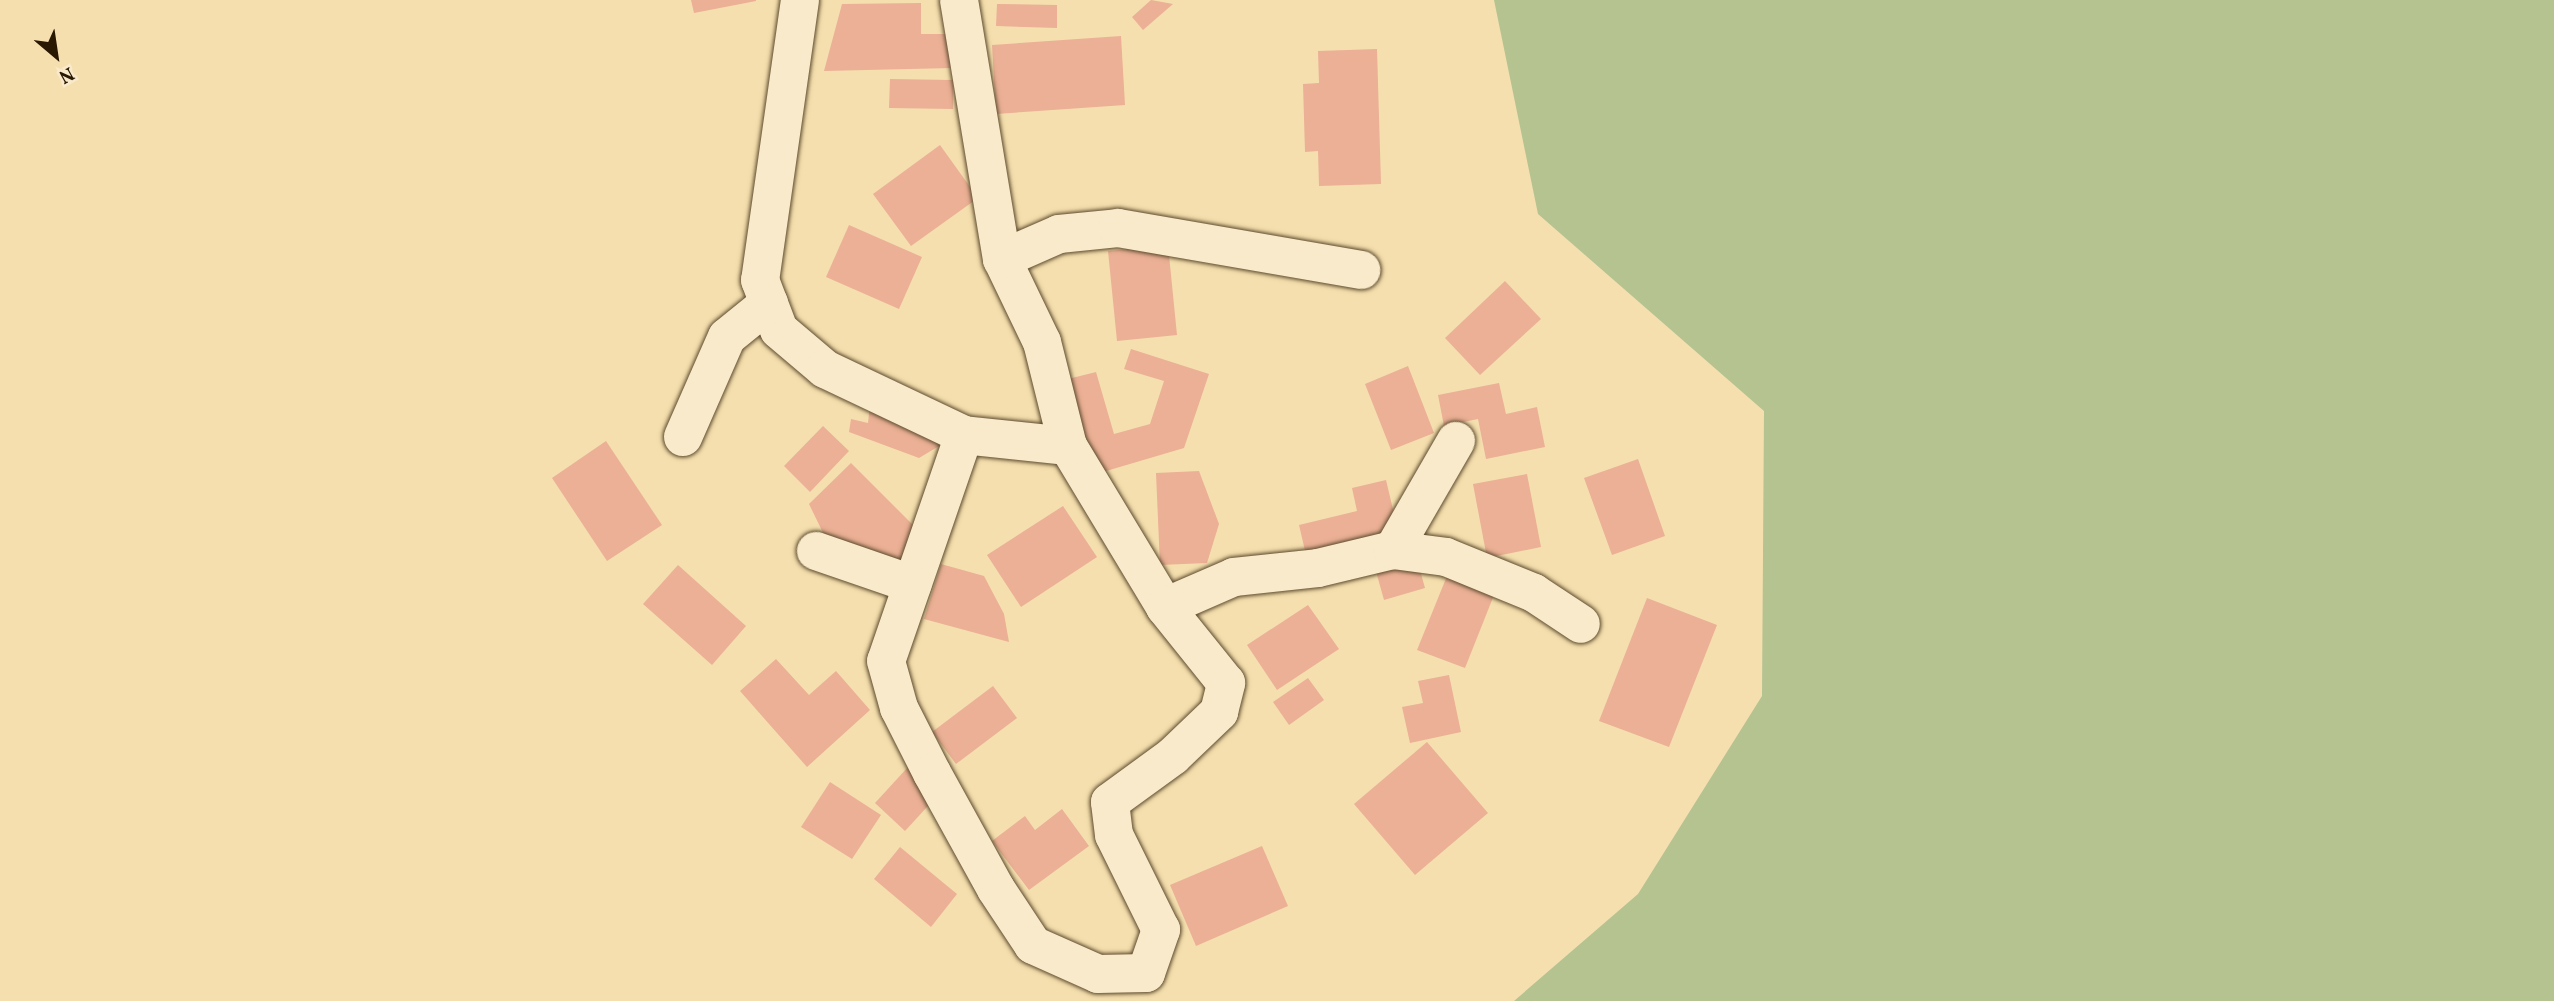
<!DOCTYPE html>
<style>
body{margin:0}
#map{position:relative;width:2554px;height:1001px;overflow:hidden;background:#f5dfae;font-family:Vollkorn,serif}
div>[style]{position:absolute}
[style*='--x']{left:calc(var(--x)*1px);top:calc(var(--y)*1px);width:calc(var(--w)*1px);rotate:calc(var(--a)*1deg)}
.green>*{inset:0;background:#b5c390}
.building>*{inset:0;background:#ebb095}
.roads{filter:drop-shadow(0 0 2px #5c4a2d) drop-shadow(0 0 2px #5c4a2d)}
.street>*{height:38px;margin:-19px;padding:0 19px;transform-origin:19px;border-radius:19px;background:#f8eaca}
span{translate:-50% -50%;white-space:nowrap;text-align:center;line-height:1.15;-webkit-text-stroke:5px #f8eaca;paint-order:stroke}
.north{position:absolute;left:21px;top:21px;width:70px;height:70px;-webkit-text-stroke:5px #f8eaca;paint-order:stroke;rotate:151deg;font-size:19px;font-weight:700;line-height:28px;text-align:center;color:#291802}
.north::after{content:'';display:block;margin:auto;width:24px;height:32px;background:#291802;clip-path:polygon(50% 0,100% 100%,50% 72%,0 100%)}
</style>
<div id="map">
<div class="green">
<div style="clip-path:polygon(1494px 0,2554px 0,2554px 1001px,1514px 1001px,1638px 894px,1762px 696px,1764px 411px,1538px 214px)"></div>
</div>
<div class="building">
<div style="clip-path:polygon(691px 0,756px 0,756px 1px,694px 13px)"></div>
<div style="clip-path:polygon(1151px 0,1173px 4px,1143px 30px,1132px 17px)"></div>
<div style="clip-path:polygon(921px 3px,921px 34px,952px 34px,952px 68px,824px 71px,842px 4px)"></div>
<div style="clip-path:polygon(997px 4px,1057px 5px,1057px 28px,996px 26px)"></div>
<div style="clip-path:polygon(1121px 36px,1125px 105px,996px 114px,992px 45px)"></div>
<div style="clip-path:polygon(1377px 49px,1381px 184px,1319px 186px,1318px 151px,1305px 152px,1303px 84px,1319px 83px,1318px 51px)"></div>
<div style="clip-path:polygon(890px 79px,953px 80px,953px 109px,889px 108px)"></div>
<div style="clip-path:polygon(940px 145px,978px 198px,911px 246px,873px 194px)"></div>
<div style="clip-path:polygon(849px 225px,922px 257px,899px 309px,826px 277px)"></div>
<div style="clip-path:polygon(1168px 245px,1177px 335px,1117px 341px,1108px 251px)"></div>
<div style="clip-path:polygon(1505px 281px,1541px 319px,1480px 375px,1445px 338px)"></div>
<div style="clip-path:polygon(1131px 349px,1209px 374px,1184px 448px,1096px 474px,1068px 379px,1096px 372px,1114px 434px,1150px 424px,1164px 381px,1124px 369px)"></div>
<div style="clip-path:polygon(1408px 366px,1434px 433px,1391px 450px,1365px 384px)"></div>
<div style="clip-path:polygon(1499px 383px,1506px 414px,1537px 407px,1545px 447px,1486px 459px,1478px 419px,1444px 426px,1438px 395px)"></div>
<div style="clip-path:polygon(870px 404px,942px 439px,939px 446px,919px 458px,849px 432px,851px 419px,868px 423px)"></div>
<div style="clip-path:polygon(823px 426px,849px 451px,810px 492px,784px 466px)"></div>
<div style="clip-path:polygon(606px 441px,662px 525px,607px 561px,552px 478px)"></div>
<div style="clip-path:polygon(1638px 459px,1665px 536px,1612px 555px,1584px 478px)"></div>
<div style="clip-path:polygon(851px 463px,918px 530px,905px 566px,828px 543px,809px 504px)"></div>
<div style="clip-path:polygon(1199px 471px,1219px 524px,1207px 563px,1160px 565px,1156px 473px)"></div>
<div style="clip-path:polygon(1527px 474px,1541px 547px,1487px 558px,1473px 484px)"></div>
<div style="clip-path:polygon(1386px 480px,1396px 522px,1381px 538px,1306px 555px,1299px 525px,1357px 511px,1352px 488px)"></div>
<div style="clip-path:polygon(1063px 506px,1097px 557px,1021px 607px,987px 555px)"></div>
<div style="clip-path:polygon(1416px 556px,1425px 588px,1384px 600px,1375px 568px)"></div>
<div style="clip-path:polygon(941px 564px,984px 576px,1004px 614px,1009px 642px,924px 619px)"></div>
<div style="clip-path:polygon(678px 565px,746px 626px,712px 665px,643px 604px)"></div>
<div style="clip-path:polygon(1449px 571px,1496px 590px,1465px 668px,1417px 650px)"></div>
<div style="clip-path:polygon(1647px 598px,1717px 625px,1669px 747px,1599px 721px)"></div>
<div style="clip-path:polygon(1308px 605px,1339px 649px,1277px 690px,1247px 645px)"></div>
<div style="clip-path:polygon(776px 659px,809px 695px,836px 671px,870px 710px,807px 767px,740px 691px)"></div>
<div style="clip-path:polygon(1449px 675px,1461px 732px,1410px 743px,1402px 707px,1423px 703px,1418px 681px)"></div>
<div style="clip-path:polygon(1308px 678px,1324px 700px,1289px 725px,1273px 702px)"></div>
<div style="clip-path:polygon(993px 686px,1017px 718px,956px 764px,932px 732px)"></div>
<div style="clip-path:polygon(1427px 742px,1488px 813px,1415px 875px,1354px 804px)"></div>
<div style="clip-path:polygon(908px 767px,938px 795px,905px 831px,875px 803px)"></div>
<div style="clip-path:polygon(830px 782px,881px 815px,852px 859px,801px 827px)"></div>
<div style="clip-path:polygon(1062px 809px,1089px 846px,1029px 890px,992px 841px,1025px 816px,1035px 830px)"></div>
<div style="clip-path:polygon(1262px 846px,1288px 906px,1196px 946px,1170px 885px)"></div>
<div style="clip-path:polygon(900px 847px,957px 894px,931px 927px,874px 879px)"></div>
</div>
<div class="roads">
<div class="street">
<div style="--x:800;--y:0;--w:283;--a:98.1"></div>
<div style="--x:760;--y:280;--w:53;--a:69.2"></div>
<div style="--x:779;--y:330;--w:60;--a:40.3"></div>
<div style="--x:825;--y:369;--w:154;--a:25.4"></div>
<div style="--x:959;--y:0;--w:263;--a:80.6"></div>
<div style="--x:1002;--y:259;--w:92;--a:64.3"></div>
<div style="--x:1042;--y:342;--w:107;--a:76"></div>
<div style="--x:1068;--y:446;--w:188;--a:58.9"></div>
<div style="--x:1165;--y:607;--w:75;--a:-23.5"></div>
<div style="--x:1234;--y:577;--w:84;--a:-6.1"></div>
<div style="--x:1318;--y:568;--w:77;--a:-13.5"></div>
<div style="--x:1393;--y:550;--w:53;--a:7.5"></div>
<div style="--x:1446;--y:557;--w:95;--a:22.2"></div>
<div style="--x:1534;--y:593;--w:56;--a:33.4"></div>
<div style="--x:1002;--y:259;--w:62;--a:-23.7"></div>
<div style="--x:1059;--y:234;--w:59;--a:-5.8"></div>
<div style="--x:1118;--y:228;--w:247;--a:9.8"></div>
<div style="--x:683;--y:437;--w:109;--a:-66.3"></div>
<div style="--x:727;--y:337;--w:54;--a:-39"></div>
<div style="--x:1068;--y:446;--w:105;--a:-174"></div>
<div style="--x:964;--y:435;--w:239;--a:109"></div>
<div style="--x:886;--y:661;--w:49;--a:74.5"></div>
<div style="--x:899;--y:708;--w:73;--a:63.1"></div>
<div style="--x:932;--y:773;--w:132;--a:61.1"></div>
<div style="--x:996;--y:889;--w:67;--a:56.5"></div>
<div style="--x:1033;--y:945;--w:71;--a:24"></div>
<div style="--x:1098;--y:974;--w:48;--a:-1.2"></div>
<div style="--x:1146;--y:973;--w:46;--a:-70.8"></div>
<div style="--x:1161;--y:930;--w:106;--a:-116.3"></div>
<div style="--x:1114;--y:835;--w:33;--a:-97"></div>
<div style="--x:1110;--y:802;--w:78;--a:-36.1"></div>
<div style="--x:1173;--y:756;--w:64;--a:-43.7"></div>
<div style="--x:1219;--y:712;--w:30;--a:-76"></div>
<div style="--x:1226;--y:683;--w:97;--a:-128.8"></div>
<div style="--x:1393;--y:550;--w:126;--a:-60"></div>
<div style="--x:816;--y:551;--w:102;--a:19"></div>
</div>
</div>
<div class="north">N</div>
</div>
